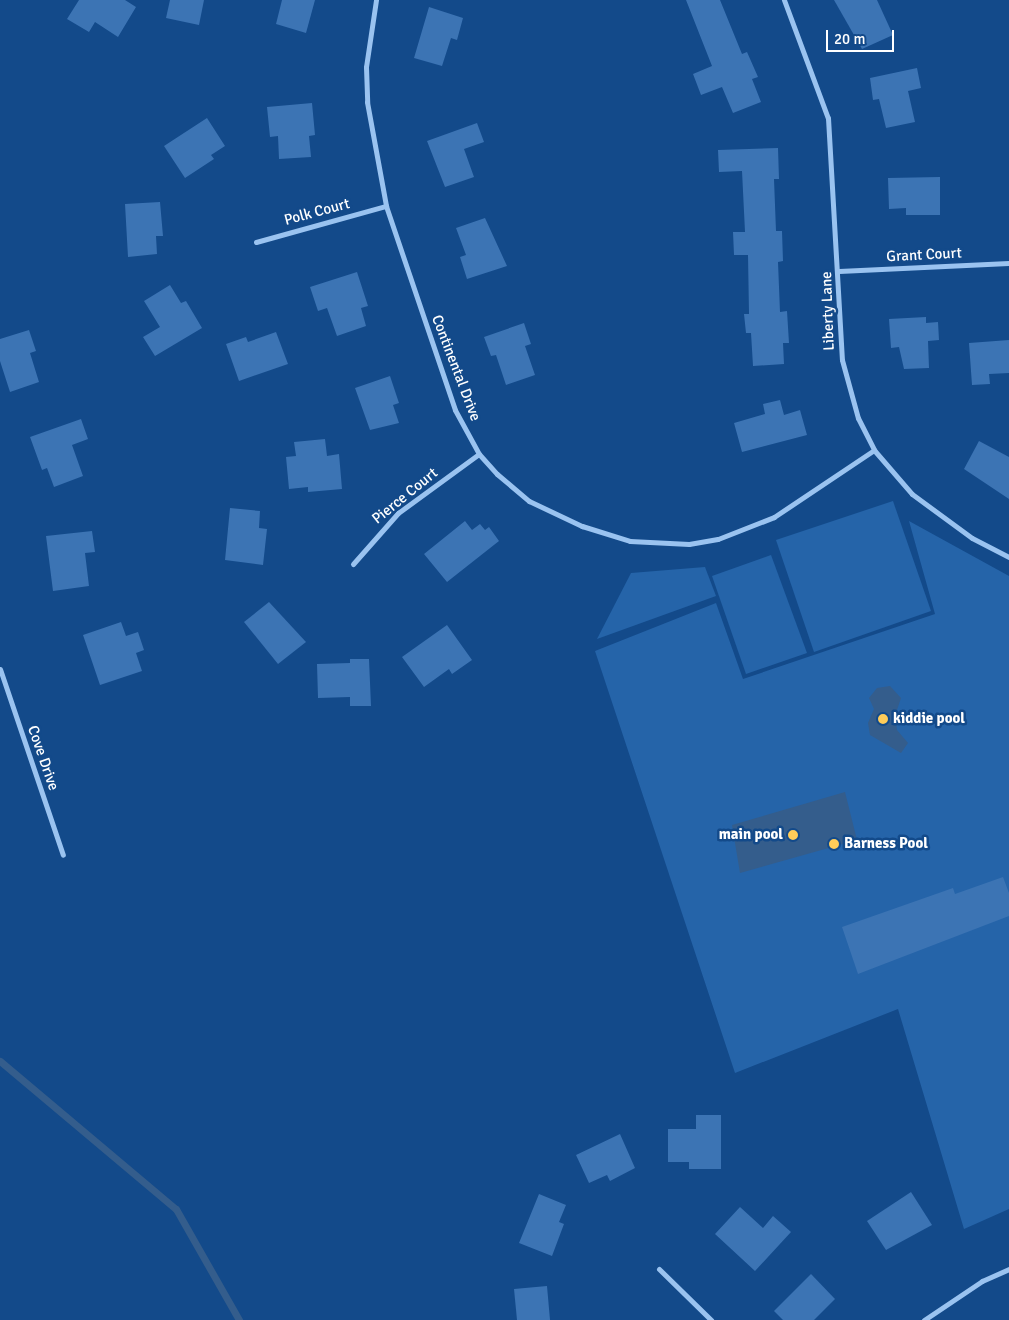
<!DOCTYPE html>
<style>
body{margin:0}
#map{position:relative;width:1009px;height:1320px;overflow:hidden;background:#134a8a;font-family:Signika,sans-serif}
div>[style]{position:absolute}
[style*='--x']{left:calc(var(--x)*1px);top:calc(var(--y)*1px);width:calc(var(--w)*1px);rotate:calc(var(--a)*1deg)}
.green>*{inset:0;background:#2564a9}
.water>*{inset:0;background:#345d8c}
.stream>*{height:7px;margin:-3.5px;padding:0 3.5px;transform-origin:3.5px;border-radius:3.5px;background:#345d8c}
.building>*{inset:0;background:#3c74b4}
.street>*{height:5px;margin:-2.5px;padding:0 2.5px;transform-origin:2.5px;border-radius:2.5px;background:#9ac3f0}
.dots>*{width:14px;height:14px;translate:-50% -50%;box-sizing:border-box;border:2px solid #134a8a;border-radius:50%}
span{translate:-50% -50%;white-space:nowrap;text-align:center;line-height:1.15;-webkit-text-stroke:5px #134a8a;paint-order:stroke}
.street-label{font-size:15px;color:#fff}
.poi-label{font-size:15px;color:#fff;font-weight:700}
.left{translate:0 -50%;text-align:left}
.right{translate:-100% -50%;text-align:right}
.scale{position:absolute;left:826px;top:30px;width:68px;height:22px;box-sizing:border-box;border:2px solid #fff;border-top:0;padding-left:6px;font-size:15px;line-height:18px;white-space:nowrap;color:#fff;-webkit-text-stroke:4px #134a8a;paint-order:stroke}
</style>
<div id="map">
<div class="green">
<div style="clip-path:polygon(893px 501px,931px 611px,814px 652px,776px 540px)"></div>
<div style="clip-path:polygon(909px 521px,1009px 576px,1009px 1209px,964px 1229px,898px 1009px,735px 1073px,595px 651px,716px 603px,743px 679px,935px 614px)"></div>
<div style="clip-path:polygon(771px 555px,807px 653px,746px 674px,712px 576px)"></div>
<div style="clip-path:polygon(705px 567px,716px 596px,597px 639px,631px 573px)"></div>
</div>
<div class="water">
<div style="clip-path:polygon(890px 686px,901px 698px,895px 716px,897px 730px,908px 743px,901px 753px,870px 735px,868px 723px,874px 709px,869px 698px,877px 688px)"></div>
<div style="clip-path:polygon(845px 792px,857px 840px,740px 873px,732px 825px)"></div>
</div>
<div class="stream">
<div style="--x:0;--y:1061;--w:230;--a:40.1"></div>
<div style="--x:176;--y:1209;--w:128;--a:60.4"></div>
</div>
<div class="building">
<div style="clip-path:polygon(79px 0,125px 0,136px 7px,118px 37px,95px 22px,89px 32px,67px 19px)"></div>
<div style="clip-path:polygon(170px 0,204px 0,199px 25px,166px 18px)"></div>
<div style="clip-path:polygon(282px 0,315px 0,306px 33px,276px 24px)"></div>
<div style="clip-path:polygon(686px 0,720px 0,742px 54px,747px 52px,758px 77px,752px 79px,761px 102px,733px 113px,722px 87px,701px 95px,693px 74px,712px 66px)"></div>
<div style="clip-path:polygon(834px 0,877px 0,893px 35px,862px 49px)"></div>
<div style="clip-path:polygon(429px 7px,463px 18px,457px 40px,451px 38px,442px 66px,414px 58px)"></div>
<div style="clip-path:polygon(917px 68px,921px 88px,908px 91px,915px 122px,886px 128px,879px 99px,873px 100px,870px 78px)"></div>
<div style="clip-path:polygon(312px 103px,315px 135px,309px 136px,311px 157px,279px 159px,278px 136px,270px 137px,267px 107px)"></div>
<div style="clip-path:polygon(207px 118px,225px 146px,211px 155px,214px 159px,185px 178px,164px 146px)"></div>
<div style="clip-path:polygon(477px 123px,484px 142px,464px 149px,474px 177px,445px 187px,427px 141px)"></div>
<div style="clip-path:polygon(778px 148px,779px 179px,774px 179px,776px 231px,782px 231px,783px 261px,778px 262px,780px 312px,787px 311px,789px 343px,783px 343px,784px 364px,753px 366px,751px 333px,746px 333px,744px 314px,749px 314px,748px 255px,734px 255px,733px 232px,745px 232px,742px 171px,719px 172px,718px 150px)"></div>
<div style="clip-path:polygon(940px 177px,940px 215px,906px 215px,906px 208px,889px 209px,888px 178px)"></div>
<div style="clip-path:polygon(160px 202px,163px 236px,156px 236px,157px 254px,128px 257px,125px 204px)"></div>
<div style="clip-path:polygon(485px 218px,507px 266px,467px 279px,460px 257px,466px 255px,456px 228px)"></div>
<div style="clip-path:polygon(357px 272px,368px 306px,361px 308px,366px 326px,337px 336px,327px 308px,318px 311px,310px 287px)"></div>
<div style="clip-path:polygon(170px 285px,181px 303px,186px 301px,202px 328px,155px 356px,143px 337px,160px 327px,144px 301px)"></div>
<div style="clip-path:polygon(926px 317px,926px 323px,938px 322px,939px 340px,928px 341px,929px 368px,904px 369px,899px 347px,891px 348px,889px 319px)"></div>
<div style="clip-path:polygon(524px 323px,531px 344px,525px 346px,535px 375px,506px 385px,496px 355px,491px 356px,484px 337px)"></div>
<div style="clip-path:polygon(29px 330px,36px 351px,30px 353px,39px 382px,10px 392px,0 361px,0 339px)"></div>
<div style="clip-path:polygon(276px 332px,288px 364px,239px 381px,226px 344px,246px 337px,248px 342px)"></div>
<div style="clip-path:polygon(1009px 340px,1009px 373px,989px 374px,990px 384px,972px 385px,969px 343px)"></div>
<div style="clip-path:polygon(390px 376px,399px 403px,393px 405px,399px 423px,370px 430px,355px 388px)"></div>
<div style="clip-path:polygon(780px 400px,784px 415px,800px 410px,807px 435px,742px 452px,734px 423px,765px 414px,763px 404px)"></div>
<div style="clip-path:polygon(81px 419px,88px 439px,72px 445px,83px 476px,54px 487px,47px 468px,42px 470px,30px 437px)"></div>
<div style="clip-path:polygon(325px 439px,327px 456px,339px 454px,342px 489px,308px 492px,308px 487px,289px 489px,286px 457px,296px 456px,294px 442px)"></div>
<div style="clip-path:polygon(979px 441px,1009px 457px,1009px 499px,964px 469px)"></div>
<div style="clip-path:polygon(230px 508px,260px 511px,259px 528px,267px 529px,263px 565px,225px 560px)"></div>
<div style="clip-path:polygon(465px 521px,472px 530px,480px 524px,485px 530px,489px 527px,499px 541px,447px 582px,424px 554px)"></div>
<div style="clip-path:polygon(92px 531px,95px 552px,85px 553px,89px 586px,53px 591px,46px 536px)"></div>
<div style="clip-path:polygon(269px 602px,306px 642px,278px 664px,244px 622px)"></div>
<div style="clip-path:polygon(121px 622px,126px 636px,138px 632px,144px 650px,136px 653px,142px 671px,100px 685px,83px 635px)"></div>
<div style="clip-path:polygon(447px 625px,472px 660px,452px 674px,449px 669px,424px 687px,402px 657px)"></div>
<div style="clip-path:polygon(350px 659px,369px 659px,371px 706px,350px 706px,350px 697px,318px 698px,317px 664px,350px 663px)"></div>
<div style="clip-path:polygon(1003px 877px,1009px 893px,1009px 916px,858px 974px,842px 927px,953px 888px,955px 894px)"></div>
<div style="clip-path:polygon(696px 1115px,721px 1115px,721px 1169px,689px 1169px,689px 1162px,668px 1162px,668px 1129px,696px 1129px)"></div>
<div style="clip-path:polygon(620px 1134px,635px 1168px,610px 1181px,607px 1175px,589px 1183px,576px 1155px)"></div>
<div style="clip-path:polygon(911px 1192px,932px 1225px,886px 1250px,867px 1221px)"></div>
<div style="clip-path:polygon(539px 1194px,566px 1205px,559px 1222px,564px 1224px,552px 1256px,519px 1243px)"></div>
<div style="clip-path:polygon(740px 1207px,763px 1228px,773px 1216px,791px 1232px,755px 1271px,715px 1234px)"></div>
<div style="clip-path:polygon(811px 1274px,835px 1299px,814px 1320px,783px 1320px,774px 1311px)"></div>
<div style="clip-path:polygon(547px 1286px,550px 1320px,517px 1320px,514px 1289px)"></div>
</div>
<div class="street">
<div style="--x:376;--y:0;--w:68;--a:98.5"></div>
<div style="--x:366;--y:67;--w:35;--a:88"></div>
<div style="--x:367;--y:102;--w:106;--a:79.6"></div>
<div style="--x:386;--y:206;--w:215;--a:71.3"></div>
<div style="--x:455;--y:410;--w:50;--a:61.4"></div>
<div style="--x:479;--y:454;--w:27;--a:48"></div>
<div style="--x:497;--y:474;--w:42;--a:40.2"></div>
<div style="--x:529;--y:501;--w:59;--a:25.3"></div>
<div style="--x:582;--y:526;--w:50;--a:17.4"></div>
<div style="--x:630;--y:541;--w:59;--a:2.9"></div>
<div style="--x:689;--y:544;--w:29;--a:-10"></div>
<div style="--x:718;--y:539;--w:60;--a:-21.4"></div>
<div style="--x:774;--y:517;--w:120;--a:-33.8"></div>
<div style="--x:784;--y:0;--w:126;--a:69.6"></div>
<div style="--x:828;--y:118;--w:242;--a:86.7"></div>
<div style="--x:842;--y:360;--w:60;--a:74.6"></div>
<div style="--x:858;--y:418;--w:36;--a:63"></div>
<div style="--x:874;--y:450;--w:58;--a:49.2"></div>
<div style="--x:912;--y:494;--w:74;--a:36.3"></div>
<div style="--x:972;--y:538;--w:42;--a:27.2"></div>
<div style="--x:256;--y:242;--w:135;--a:-15.5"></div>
<div style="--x:839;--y:271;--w:170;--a:-2.7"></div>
<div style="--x:353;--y:564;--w:68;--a:-48.6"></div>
<div style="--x:398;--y:513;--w:100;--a:-36.1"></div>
<div style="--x:0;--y:669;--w:196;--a:71.3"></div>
<div style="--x:659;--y:1269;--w:73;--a:44.4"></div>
<div style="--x:924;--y:1320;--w:70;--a:-33.9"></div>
<div style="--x:982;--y:1281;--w:30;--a:-24"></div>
</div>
<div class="dots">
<div style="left:883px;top:719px;background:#ffcc59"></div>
<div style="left:793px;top:835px;background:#ffcc59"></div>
<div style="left:834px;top:844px;background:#ffcc59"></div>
</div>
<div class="street-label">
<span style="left:317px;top:212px;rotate:-15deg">Polk Court</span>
<span style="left:924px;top:255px;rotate:-3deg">Grant Court</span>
<span style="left:828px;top:311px;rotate:-92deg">Liberty Lane</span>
<span style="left:456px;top:368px;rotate:69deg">Continental Drive</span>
<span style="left:405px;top:496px;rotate:-39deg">Pierce Court</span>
<span style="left:43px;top:758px;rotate:71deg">Cove Drive</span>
</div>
<div class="poi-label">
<span class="left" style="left:893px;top:719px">kiddie pool</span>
<span class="right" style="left:783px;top:835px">main pool</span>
<span class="left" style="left:844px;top:844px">Barness Pool</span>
</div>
<div class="scale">20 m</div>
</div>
